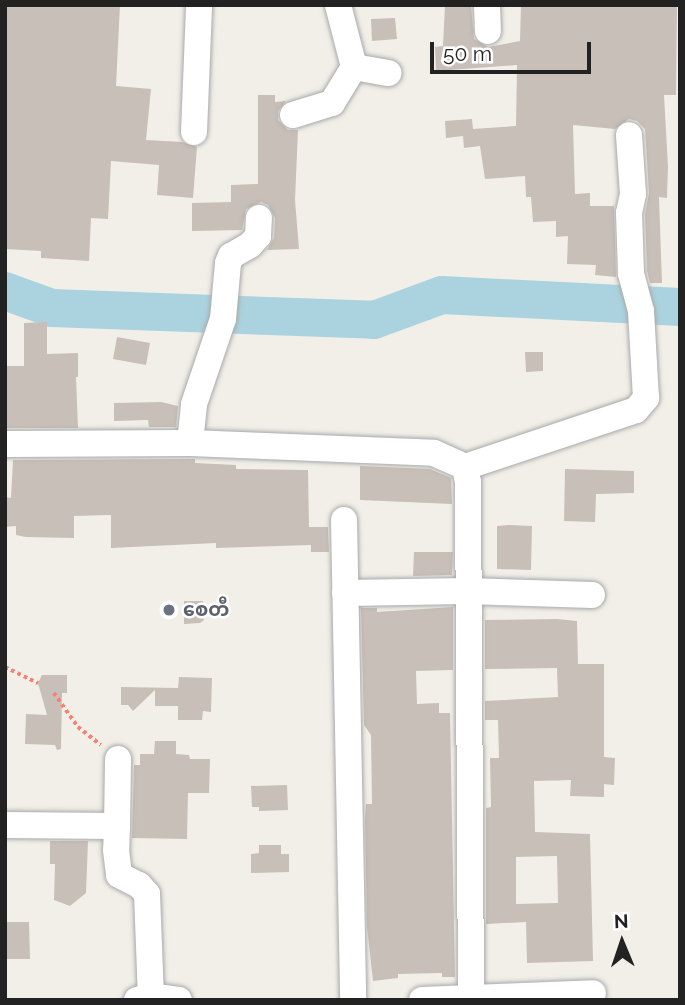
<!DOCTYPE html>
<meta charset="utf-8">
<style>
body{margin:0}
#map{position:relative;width:685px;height:1005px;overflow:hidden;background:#f2efe9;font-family:Raleway,"Noto Sans Myanmar",sans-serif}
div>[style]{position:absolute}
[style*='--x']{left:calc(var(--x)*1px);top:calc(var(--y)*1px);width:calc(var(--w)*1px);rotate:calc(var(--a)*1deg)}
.river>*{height:38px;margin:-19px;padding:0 19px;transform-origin:19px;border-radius:19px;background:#aad3df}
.building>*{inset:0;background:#c7bfb8}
.path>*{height:3.5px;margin-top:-1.75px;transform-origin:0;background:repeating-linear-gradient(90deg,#fa8072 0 3.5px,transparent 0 7px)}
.roads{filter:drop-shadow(0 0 2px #a9a9a9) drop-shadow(0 0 2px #a9a9a9)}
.minor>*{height:26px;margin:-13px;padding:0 13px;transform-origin:13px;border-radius:13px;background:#fff}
.dots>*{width:19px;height:19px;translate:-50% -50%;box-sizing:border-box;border:4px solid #fff;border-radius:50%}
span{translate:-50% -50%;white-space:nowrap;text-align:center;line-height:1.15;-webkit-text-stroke:5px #fff;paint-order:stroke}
.worship-label{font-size:19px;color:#5b616d;font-weight:700}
.left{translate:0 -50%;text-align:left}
.frame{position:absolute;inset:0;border:7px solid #222;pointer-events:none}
.north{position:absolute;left:587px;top:907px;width:70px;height:70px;-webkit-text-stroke:5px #fff;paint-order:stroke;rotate:358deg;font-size:19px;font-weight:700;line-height:28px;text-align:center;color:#222}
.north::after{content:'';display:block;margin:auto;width:24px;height:32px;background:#222;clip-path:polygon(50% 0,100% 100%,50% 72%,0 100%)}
.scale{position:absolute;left:430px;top:42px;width:161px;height:32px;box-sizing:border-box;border:4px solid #222;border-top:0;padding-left:9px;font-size:21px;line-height:24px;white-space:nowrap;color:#222;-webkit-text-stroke:5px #fff;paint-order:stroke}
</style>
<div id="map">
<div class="river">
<div style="--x:5;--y:291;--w:50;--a:19.9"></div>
<div style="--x:52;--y:308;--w:322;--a:2.1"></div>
<div style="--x:374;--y:320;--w:72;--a:-20.2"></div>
<div style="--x:442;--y:295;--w:238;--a:2.9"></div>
</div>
<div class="building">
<div style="clip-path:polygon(5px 5px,120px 5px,116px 86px,151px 89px,146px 140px,182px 142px,197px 147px,193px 198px,157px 195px,159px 165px,111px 161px,108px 219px,91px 218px,89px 261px,41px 258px,41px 251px,5px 249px)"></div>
<div style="clip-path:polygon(445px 5px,471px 5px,474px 39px,488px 47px,520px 41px,521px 5px,677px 5px,676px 95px,664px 95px,668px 167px,667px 198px,659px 197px,662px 283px,650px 283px,647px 271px,645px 214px,649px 193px,645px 129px,637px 121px,629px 119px,615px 129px,573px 125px,575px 194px,590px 193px,590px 206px,614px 206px,616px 277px,595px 275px,596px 265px,567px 264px,568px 236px,556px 237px,556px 221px,533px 222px,531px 197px,526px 197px,525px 176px,485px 179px,480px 146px,464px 148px,463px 136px,446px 138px,445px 121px,472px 119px,473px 129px,516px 126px,517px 65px,436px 71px,435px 47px,443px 46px)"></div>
<div style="clip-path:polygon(395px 18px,397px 39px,372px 41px,371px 19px)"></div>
<div style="clip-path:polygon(258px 95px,275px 95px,275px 102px,286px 101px,278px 111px,278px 120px,288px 130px,298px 130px,295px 200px,299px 249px,267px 250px,274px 238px,275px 218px,268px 205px,261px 202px,246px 209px,242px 230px,192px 231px,192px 203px,231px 202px,231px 185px,258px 184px)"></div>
<div style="clip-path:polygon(47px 322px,47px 354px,78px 353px,78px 377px,76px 377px,78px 428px,5px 428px,5px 366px,24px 366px,24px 323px)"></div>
<div style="clip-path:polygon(117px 337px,150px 343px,146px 365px,113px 359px)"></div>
<div style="clip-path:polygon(525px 352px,543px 352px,543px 371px,526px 372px)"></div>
<div style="clip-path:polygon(161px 402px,178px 406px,176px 427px,149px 427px,148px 420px,114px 421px,114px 403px)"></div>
<div style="clip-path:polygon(187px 459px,195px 459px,195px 463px,236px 465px,236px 469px,308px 470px,309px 527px,328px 527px,329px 552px,311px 552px,311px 545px,216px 548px,216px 543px,111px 548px,111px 515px,74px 516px,74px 538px,26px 537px,16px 535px,16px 526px,5px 527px,5px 497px,11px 498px,13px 460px)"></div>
<div style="clip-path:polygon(360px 466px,430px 469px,451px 478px,452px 504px,360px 500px)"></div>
<div style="clip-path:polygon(565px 469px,634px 471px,634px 493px,596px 494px,595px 522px,564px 521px)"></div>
<div style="clip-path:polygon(509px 525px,532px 526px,531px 570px,497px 569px,497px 526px)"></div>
<div style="clip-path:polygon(414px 552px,453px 552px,452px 575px,413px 576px)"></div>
<div style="clip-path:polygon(184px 601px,203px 601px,204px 620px,200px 623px,184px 624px)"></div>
<div style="clip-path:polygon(453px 607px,453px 670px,416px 671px,417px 704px,439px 703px,439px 713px,450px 713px,455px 977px,442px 977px,442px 973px,398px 974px,398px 978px,373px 981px,367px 927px,365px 820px,366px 804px,372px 804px,371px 735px,364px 725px,361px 608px,377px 608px,377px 612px)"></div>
<div style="clip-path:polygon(evenodd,557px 619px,577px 621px,578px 664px,604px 664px,604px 757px,615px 758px,614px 785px,604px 784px,604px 797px,570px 796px,571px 780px,534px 781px,535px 832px,590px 834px,593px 961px,527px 963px,526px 922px,486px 924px,486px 808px,491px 807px,490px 758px,499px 758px,498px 720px,485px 720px,485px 701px,558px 697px,557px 668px,485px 669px,485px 620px,557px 619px,557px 856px,558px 903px,516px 904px,516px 857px,557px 856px)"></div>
<div style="clip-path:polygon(42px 675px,67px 675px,67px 693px,62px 693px,61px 749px,57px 750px,55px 745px,25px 744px,26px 714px,47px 715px,38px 683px)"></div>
<div style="clip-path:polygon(179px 677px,212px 678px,211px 712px,203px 711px,202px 720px,178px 720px,178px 706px,155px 706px,155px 690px,133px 711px,128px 705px,121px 705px,121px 687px,178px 688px)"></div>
<div style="clip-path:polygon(155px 741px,176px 741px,176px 754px,189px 755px,190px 759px,210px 759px,209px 793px,188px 793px,187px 839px,132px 838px,134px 765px,140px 765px,140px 754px,154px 754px)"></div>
<div style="clip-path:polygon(287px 785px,288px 810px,259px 811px,259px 807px,252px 807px,251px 786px)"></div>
<div style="clip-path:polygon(50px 841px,88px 841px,86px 893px,70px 906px,54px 900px,55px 864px,50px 864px)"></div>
<div style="clip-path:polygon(259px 845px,281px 845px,281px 854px,289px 854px,289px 872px,251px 873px,251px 854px,259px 853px)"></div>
<div style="clip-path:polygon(5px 922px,29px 922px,30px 959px,5px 959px)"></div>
</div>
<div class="path">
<div style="--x:5;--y:667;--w:37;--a:26"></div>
<div style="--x:54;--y:693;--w:42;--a:54.8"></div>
<div style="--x:78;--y:727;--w:29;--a:38"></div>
</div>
<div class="roads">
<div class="minor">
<div style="--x:338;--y:5;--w:64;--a:75.5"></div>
<div style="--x:354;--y:67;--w:35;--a:10"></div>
<div style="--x:487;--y:5;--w:26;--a:88"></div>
<div style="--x:293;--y:115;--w:41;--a:-17.1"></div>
<div style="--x:332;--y:103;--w:42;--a:-58.6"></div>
<div style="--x:194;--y:132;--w:127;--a:-87.7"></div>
<div style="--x:190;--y:443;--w:39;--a:-84"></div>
<div style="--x:194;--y:404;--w:90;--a:-71.2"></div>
<div style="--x:223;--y:319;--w:56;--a:-84.9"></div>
<div style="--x:228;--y:263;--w:8;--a:-67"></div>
<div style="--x:231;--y:256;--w:22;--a:-30"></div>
<div style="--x:250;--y:245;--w:12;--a:-48"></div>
<div style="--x:258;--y:236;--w:18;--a:-87"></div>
<div style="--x:5;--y:444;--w:185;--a:-0.3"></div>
<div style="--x:190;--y:443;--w:244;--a:2.3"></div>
<div style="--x:434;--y:453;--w:34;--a:24"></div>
<div style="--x:465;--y:467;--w:15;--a:79"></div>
<div style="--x:468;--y:482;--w:516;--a:89.67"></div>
<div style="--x:465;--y:467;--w:180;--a:-18.4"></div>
<div style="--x:636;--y:410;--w:16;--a:-50"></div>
<div style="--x:646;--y:398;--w:87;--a:-93.3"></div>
<div style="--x:641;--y:311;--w:39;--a:-105"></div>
<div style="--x:631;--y:273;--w:60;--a:-91.9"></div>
<div style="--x:629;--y:213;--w:19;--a:-78"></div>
<div style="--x:633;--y:194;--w:59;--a:-93.9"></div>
<div style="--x:344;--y:520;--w:480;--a:88.9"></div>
<div style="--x:345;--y:593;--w:122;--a:-0.9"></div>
<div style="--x:467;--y:591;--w:125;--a:1.8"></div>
<div style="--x:5;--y:825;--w:112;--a:0.5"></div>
<div style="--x:117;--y:826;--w:24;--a:92"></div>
<div style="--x:116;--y:850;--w:25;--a:83"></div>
<div style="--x:119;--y:875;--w:22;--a:27"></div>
<div style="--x:139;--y:885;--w:12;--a:48"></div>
<div style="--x:147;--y:894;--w:102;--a:87.8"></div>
<div style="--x:117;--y:826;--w:67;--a:-89.1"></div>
<div style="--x:137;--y:1000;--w:15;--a:-16"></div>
<div style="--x:151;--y:996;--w:28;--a:8"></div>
<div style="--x:422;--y:1000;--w:171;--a:-2.3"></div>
</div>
</div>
<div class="dots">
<div style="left:169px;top:610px;background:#6b7280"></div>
</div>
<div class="worship-label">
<span class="left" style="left:183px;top:610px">စေတီ</span>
</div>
<div class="frame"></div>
<div class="north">N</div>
<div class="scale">50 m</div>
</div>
